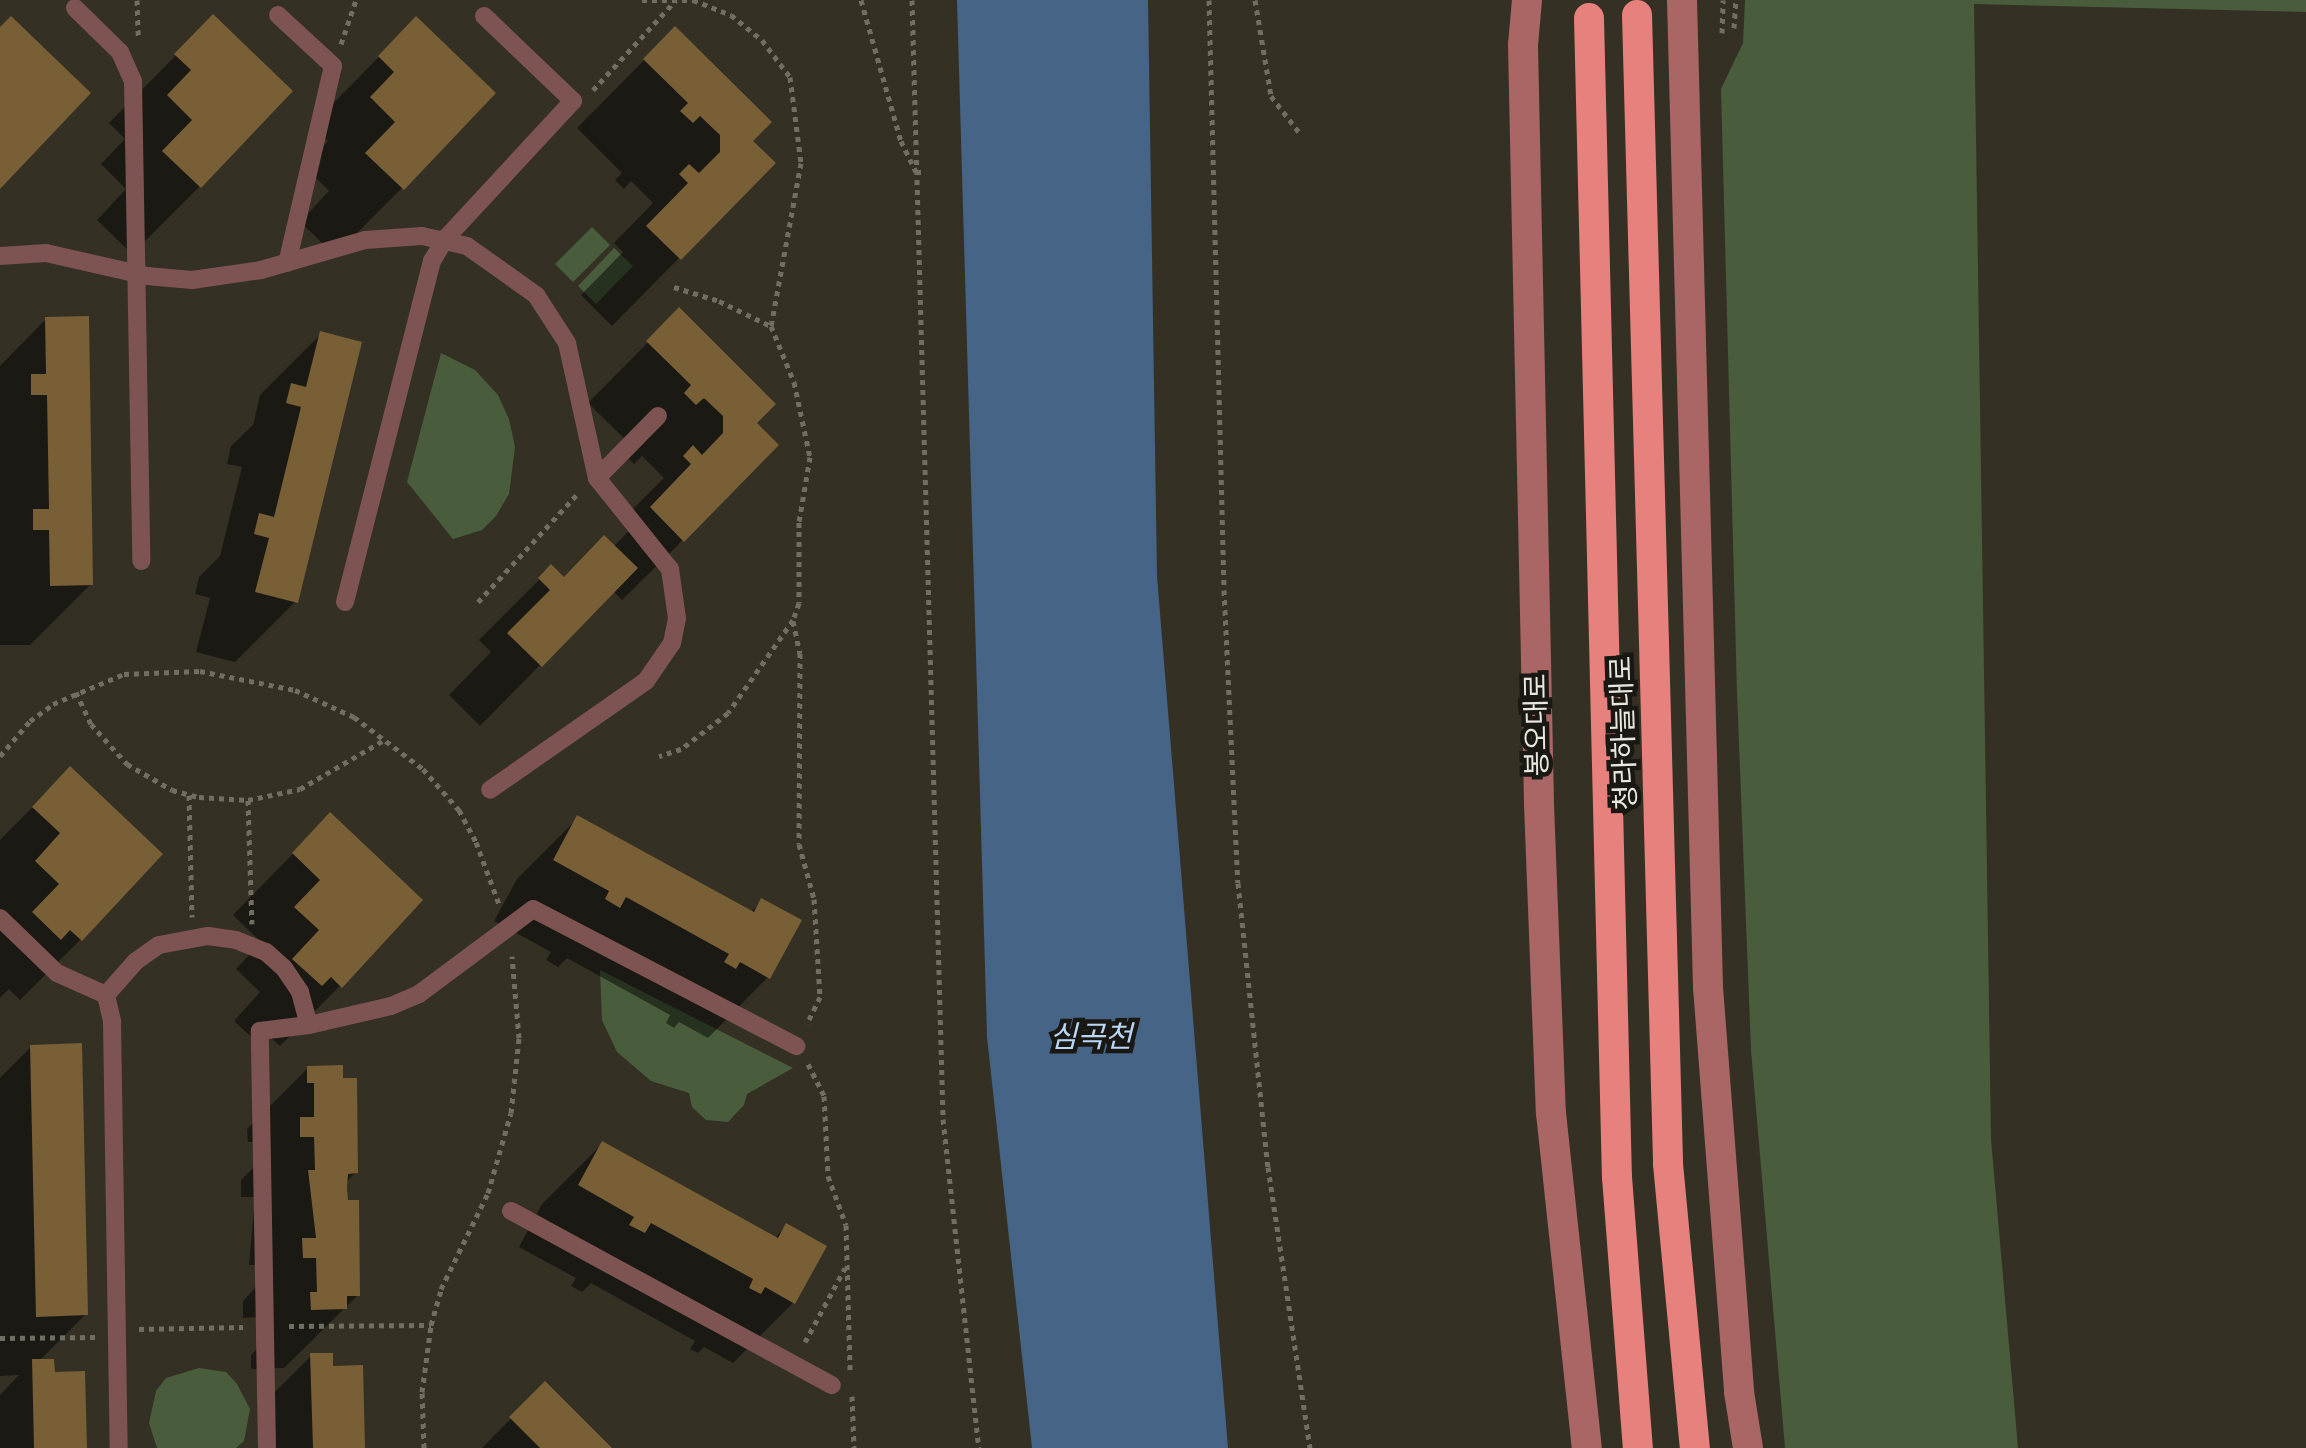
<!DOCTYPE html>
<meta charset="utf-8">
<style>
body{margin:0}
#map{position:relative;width:2306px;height:1448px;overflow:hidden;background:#343024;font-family:"DejaVu Sans","Noto Sans KR",sans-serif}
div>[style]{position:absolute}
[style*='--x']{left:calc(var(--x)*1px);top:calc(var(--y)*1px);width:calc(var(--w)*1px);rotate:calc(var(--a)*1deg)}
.green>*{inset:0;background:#495d3c}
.water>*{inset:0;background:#456486}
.shadow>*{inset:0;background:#0007}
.building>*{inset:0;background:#795f36}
.path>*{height:5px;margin-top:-2.5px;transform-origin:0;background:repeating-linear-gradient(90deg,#716e63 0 5px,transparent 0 10px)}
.lane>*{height:18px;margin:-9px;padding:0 9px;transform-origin:9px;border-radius:9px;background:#7e5452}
.secondary>*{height:30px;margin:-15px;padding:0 15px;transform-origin:15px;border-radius:15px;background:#a96664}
.highway>*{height:30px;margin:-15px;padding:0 15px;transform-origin:15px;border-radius:15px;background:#e7817e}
span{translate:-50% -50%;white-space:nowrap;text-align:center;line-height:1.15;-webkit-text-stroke:9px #1a1813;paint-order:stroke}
.street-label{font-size:28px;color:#eae7e0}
.water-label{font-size:30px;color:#b8d6f8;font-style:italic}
</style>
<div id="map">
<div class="green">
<div style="clip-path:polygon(1745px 0,2306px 0,2306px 12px,1974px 4px,1991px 1139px,2018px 1448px,1785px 1448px,1751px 1050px,1737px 693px,1721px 89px,1743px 43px)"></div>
<div style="clip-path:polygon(592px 227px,610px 245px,573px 282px,555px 264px)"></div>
<div style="clip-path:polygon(614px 248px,633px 266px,596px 304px,578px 286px)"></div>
<div style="clip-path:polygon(441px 353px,475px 370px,498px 395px,509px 419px,515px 447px,509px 494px,496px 516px,482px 530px,453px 539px,407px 482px)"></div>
<div style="clip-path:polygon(600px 970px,793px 1068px,747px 1094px,744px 1105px,728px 1122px,706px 1120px,692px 1107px,689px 1093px,651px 1081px,617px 1052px,602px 1020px)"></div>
<div style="clip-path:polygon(199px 1368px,226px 1372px,237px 1384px,250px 1409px,244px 1441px,236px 1448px,157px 1448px,149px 1423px,156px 1391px,166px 1378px)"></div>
</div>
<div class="water">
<div style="clip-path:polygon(957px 0,1148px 0,1157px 576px,1228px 1448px,1032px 1448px,987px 1037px)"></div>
</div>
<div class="shadow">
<div style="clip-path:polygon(213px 18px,200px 186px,132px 254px,97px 220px,126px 189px,101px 164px,125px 139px,109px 123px)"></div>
<div style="clip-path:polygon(416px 19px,402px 188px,335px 255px,300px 222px,329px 191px,304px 166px,328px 141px,312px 125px)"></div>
<div style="clip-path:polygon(675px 29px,750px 141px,679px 258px,612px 326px,581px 295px,623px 252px,614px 243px,653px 203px,631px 181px,624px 189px,615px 180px,622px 173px,577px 128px)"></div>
<div style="clip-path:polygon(679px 311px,753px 423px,683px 540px,622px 600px,613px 591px,480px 726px,449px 695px,491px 652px,479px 640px,551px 568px,563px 579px,613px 547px,633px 527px,624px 518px,664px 478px,642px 456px,634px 464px,625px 455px,633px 447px,588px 403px)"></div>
<div style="clip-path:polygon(46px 319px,91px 584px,30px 645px,0 645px,0 366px)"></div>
<div style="clip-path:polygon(321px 334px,296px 601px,235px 662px,196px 652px,210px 598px,195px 594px,199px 577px,220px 556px,242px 467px,227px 464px,231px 446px,253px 425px,260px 395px)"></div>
<div style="clip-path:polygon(70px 769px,81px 939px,20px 1000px,9px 989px,0 998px,0 840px)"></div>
<div style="clip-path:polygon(330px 816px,340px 986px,280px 1046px,269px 1036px,260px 1045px,234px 1021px,260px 992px,236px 969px,261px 942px,233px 915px)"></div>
<div style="clip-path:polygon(578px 818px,750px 913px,762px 901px,768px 977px,708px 1038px,679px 1022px,674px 1028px,666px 1023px,670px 1015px,567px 958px,558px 967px,546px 960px,551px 952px,494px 921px,517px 879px)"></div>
<div style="clip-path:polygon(31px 1047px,86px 1314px,39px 1361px,52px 1374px,84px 1448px,0 1448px,0 1395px,19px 1375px,0 1376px,0 1078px)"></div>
<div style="clip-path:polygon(308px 1068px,356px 1172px,345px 1183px,358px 1295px,284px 1368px,251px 1369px,251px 1355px,257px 1349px,257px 1317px,243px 1318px,243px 1301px,256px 1287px,256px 1265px,249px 1265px,255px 1197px,241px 1197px,241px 1180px,254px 1167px,254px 1142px,248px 1142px,247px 1129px)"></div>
<div style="clip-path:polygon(602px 1144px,774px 1239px,786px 1226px,793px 1303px,733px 1363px,704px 1347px,698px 1353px,690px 1349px,695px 1341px,591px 1283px,582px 1292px,571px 1286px,576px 1278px,519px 1247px,542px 1204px)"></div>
<div style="clip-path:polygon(311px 1356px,331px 1368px,363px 1448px,262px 1448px,261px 1406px)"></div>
<div style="clip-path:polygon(545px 1384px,608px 1448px,482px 1448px)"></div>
</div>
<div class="building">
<div style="clip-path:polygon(213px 14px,293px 91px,201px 188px,162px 151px,192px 120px,167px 95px,191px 70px,174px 54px)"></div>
<div style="clip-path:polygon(11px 16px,91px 93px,0 189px,0 27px)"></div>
<div style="clip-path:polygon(416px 16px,496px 93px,404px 190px,365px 153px,395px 122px,370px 97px,394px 72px,378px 56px)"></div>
<div style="clip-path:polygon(675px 26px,772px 122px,753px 141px,776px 163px,681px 260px,646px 226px,688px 183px,679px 174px,689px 164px,699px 173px,720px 152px,720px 135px,700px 116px,693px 123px,680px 111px,688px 103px,643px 59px)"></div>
<div style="clip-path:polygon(679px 307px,776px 404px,757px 423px,779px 445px,684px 542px,650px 507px,691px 464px,683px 456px,693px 445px,702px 455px,723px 433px,723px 416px,704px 398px,696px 405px,684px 393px,691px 385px,646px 341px)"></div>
<div style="clip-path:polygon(89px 316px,93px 585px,50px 586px,49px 530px,33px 530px,33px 509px,49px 509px,47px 395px,31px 395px,31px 374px,46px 374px,45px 317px)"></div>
<div style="clip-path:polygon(320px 331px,362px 342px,298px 603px,255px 592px,269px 538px,254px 534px,259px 513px,274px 517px,301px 407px,286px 403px,291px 383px,306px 387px)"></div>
<div style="clip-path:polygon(604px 535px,638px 568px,542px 667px,507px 633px,550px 590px,538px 578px,551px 564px,564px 577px)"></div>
<div style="clip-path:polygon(70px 766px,163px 854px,82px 941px,70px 930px,61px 940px,32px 912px,59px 884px,35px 861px,60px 833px,32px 807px)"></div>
<div style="clip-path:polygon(330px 812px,423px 900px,342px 988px,331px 977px,322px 986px,292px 959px,319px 930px,294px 907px,320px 880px,292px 853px)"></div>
<div style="clip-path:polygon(577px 815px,754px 912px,761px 898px,802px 920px,770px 979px,740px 962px,736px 969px,724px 962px,729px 954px,626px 897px,620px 908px,605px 899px,609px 891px,553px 860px)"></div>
<div style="clip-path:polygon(82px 1043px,88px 1315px,36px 1317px,30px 1045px)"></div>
<div style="clip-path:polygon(343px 1065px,343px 1078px,357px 1078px,358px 1173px,348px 1174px,347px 1188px,348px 1200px,359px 1200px,360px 1296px,347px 1296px,347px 1309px,311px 1310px,310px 1292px,317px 1292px,316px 1258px,303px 1258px,302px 1238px,316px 1238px,308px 1170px,315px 1170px,314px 1137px,300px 1137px,300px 1117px,314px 1117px,314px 1083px,307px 1083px,307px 1066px)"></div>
<div style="clip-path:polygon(602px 1141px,778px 1238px,786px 1223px,827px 1246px,795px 1304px,765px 1287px,761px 1294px,749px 1288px,753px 1279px,651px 1223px,645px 1233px,629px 1225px,634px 1217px,578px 1185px)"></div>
<div style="clip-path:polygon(310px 1353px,333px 1353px,333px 1366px,363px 1365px,365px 1448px,313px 1448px)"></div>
<div style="clip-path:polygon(32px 1359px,54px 1359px,55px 1372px,85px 1371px,87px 1448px,34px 1448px)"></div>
<div style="clip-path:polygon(545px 1381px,612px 1448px,540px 1448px,509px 1417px)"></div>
</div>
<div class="path">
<div style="--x:137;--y:0;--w:36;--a:88"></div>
<div style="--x:642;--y:0;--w:51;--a:0"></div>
<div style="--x:693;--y:0;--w:41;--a:21.5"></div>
<div style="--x:731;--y:15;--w:40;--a:39"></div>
<div style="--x:762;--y:40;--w:46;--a:52.9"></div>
<div style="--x:790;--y:77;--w:87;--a:82.7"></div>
<div style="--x:801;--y:163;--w:166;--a:100.4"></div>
<div style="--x:771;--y:326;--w:61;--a:67.7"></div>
<div style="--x:794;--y:382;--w:77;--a:78"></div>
<div style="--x:810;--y:457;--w:66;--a:99.6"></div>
<div style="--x:799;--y:522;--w:81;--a:90"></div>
<div style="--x:799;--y:603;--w:18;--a:109"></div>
<div style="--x:793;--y:620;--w:113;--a:125"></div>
<div style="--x:728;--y:713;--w:59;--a:142.5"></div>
<div style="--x:681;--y:749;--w:23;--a:162"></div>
<div style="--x:861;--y:0;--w:147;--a:74.2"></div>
<div style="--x:901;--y:141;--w:34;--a:64"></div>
<div style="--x:916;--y:172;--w:7;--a:0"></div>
<div style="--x:912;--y:0;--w:1119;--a:88.41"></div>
<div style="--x:943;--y:1119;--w:331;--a:83.8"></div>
<div style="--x:1209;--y:0;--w:590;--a:88.54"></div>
<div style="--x:1224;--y:590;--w:293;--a:87.3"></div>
<div style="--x:1238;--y:883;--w:286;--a:84"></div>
<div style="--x:1268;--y:1167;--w:284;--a:81.5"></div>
<div style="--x:1255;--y:0;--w:97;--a:80.5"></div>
<div style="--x:1271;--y:96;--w:49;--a:52.4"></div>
<div style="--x:1734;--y:28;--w:28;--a:-86"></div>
<div style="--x:1722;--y:33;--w:33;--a:-88"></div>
<div style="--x:341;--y:44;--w:46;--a:-71.2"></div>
<div style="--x:593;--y:90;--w:122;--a:-47.3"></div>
<div style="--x:674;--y:287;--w:47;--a:17.3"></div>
<div style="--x:719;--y:301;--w:58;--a:25.7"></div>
<div style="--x:478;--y:602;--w:149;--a:-47.4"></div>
<div style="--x:793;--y:621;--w:33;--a:78"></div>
<div style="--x:800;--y:653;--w:191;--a:90.3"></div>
<div style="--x:799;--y:844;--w:57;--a:74.7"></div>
<div style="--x:814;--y:899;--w:98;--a:86.5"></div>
<div style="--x:820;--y:997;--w:30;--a:116"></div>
<div style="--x:76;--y:692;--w:35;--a:65"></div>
<div style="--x:91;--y:724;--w:54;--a:48"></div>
<div style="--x:127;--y:764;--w:52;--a:30"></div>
<div style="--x:172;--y:790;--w:28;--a:15"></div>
<div style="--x:199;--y:797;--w:49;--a:3.5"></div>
<div style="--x:248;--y:800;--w:53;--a:-11.9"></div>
<div style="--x:300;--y:789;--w:99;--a:-30.2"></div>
<div style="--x:0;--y:756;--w:46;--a:-49.4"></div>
<div style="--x:30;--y:721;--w:29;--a:-36"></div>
<div style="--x:53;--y:704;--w:77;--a:-22.9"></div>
<div style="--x:124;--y:674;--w:76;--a:-2.3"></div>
<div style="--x:200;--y:671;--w:97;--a:11.3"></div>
<div style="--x:295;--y:690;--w:65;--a:24.6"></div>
<div style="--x:354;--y:717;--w:86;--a:37"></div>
<div style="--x:423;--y:769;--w:55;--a:48.7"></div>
<div style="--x:459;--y:810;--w:36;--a:62"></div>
<div style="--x:476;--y:842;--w:69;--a:69.7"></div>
<div style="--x:189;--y:795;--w:122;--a:88.6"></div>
<div style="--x:248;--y:800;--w:124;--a:88.2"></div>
<div style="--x:808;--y:1064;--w:36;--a:63"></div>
<div style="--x:824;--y:1096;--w:80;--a:87.1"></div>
<div style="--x:828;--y:1176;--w:52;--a:69.8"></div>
<div style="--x:846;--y:1225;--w:145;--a:88.4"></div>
<div style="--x:289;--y:1326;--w:142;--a:-0.4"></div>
<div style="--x:139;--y:1329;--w:104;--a:-1.1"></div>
<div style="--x:0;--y:1338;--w:97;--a:-0.6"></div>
<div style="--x:805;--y:1342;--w:84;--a:-61.6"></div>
<div style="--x:852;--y:1396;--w:52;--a:87.8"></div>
<div style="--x:424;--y:1448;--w:56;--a:-92"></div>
<div style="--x:422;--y:1392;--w:68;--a:-82.3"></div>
<div style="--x:431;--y:1325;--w:37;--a:-74"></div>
<div style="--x:441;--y:1289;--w:107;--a:-63.9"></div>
<div style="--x:488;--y:1193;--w:83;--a:-74"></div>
<div style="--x:511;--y:1113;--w:75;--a:-83.9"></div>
<div style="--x:519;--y:1038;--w:82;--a:-94.9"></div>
</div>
<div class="lane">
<div style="--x:75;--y:8;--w:63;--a:44.4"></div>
<div style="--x:120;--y:52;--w:32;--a:66"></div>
<div style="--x:133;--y:81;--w:480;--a:89"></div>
<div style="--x:278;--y:15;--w:75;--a:42.8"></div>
<div style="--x:333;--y:66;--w:202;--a:103.1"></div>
<div style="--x:0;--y:256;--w:46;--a:-3.7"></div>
<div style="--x:46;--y:253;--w:104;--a:12.8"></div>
<div style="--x:147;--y:276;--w:45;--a:5.1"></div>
<div style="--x:192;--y:280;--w:70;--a:-8.2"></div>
<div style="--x:261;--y:270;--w:108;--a:-16.1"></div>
<div style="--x:365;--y:240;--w:57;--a:-4"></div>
<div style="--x:422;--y:236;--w:46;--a:12.5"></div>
<div style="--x:467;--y:246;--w:85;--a:35.4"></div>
<div style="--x:536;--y:295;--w:57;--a:57.1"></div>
<div style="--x:567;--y:343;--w:138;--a:77.5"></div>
<div style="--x:597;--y:478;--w:117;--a:51.3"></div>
<div style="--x:670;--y:569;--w:49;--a:81.9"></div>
<div style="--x:677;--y:618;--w:25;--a:101"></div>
<div style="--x:672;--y:643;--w:46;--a:124.4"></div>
<div style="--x:646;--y:681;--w:190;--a:145.1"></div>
<div style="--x:597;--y:478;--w:87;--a:-45.5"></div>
<div style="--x:345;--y:602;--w:352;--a:-75.7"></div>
<div style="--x:432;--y:261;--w:27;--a:-59"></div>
<div style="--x:446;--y:238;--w:187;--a:-47.2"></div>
<div style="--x:573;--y:101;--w:123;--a:-136.3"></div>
<div style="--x:0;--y:918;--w:79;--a:44"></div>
<div style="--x:57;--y:973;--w:54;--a:24.2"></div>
<div style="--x:106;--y:995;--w:45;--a:-48.6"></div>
<div style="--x:136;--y:961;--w:28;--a:-35"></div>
<div style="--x:159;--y:945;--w:50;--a:-10.4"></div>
<div style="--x:208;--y:936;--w:28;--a:8"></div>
<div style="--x:236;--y:940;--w:32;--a:22"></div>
<div style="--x:266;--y:952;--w:24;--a:42"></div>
<div style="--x:284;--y:968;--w:29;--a:56"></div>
<div style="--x:300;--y:992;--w:34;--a:75"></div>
<div style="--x:309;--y:1025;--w:84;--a:-13"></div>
<div style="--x:391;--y:1006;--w:30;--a:-23"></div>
<div style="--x:419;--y:994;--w:142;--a:-36.7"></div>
<div style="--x:533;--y:909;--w:297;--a:27.5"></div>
<div style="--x:106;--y:995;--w:28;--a:77"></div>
<div style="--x:112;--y:1022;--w:426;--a:89.1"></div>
<div style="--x:511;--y:1211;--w:365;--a:28.5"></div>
<div style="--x:267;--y:1448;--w:417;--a:-91"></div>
<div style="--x:260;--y:1031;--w:49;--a:-7"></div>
</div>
<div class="secondary">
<div style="--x:1527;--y:0;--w:45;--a:95.1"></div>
<div style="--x:1523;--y:45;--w:759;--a:88.79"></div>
<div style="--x:1539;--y:804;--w:309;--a:87.8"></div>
<div style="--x:1551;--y:1113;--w:337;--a:83.9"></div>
<div style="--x:1682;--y:0;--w:987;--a:88.49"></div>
<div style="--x:1708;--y:987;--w:406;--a:85.6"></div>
<div style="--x:1739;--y:1392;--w:57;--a:80.9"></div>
</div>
<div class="highway">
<div style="--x:1637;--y:15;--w:1149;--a:88.45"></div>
<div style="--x:1668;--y:1164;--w:285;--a:84.6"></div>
<div style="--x:1589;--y:18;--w:1159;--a:88.62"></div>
<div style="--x:1617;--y:1177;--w:272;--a:85.6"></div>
</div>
<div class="street-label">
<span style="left:1537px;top:725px;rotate:-91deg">봉오대로</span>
<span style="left:1624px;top:733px;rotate:-92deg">청라하늘대로</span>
</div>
<div class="water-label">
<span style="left:1091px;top:1037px">심곡천</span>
</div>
</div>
